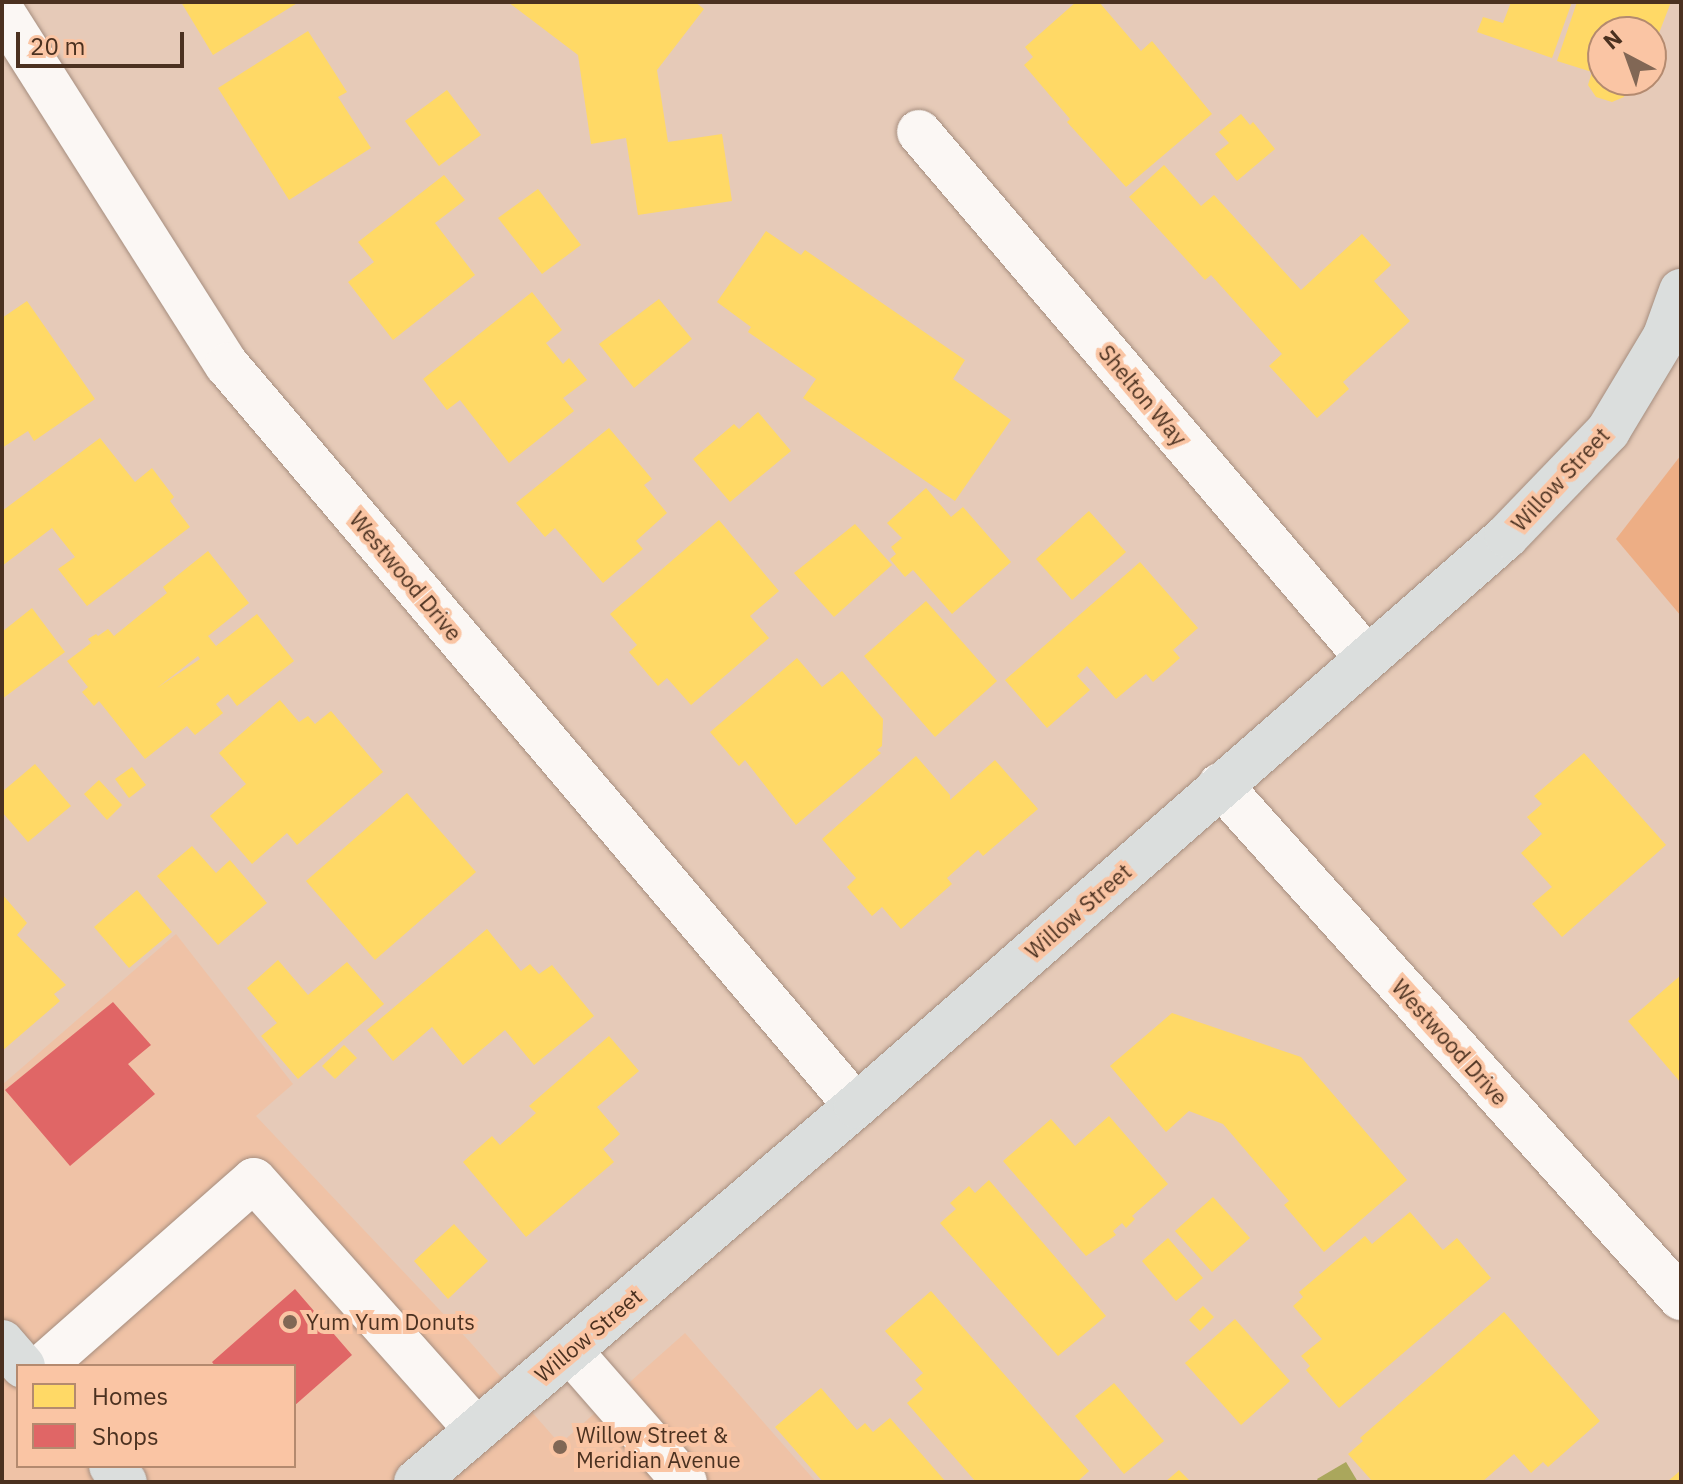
<!DOCTYPE html>
<style>
body{margin:0}
#map{position:relative;width:1683px;height:1484px;overflow:hidden;background:#e6cab8;font-family:"IBM Plex Sans",sans-serif}
div>[style]{position:absolute}
[style*='--x']{left:calc(var(--x)*1px);top:calc(var(--y)*1px);width:calc(var(--w)*1px);rotate:calc(var(--a)*1deg)}
.built>*{inset:0;background:#efc2a6}
.green>*{inset:0;background:#edae85}
.water>*{inset:0;background:#aaa75c}
.homes>*{inset:0;background:#ffd966}
.shops>*{inset:0;background:#e06666}
.roads{filter:drop-shadow(0 0 2px #a58d7e) drop-shadow(0 0 2px #a58d7e)}
.minor>*{height:44px;margin:-22px;padding:0 22px;transform-origin:22px;border-radius:22px;background:#fbf7f4}
.major>*{height:44px;margin:-22px;padding:0 22px;transform-origin:22px;border-radius:22px;background:#dbdedd}
.dots>*{width:22px;height:22px;translate:-50% -50%;box-sizing:border-box;border:4px solid #fac5a4;border-radius:50%}
span{translate:-50% -50%;white-space:nowrap;text-align:center;line-height:1.15;-webkit-text-stroke:8px #fac5a4;paint-order:stroke}
.street-label{font-size:22px;color:#4b3120}
.poi-label{font-size:22px;color:#4b3120}
.left{translate:0 -50%;text-align:left}
.frame{position:absolute;inset:0;border:4px solid #4b3120;pointer-events:none}
.legend{position:absolute;left:16px;top:1364px;width:280px;height:104px;box-sizing:border-box;background:#fac5a4;border:2px solid #b48a6f;margin:0;padding:10px 14px;list-style:none;font-size:24px;color:#4b3120}
.legend li{display:flex;align-items:center;gap:16px;height:40px}
.legend b{width:40px;border:2px solid #b48a6f}
.north{position:absolute;left:1587px;top:16px;width:80px;height:80px;box-sizing:border-box;background:#fac5a4;border:2px solid #b48a6f;border-radius:50%;rotate:319deg;font-size:22px;font-weight:700;line-height:32px;text-align:center;color:#4b3120}
.north::after{content:'';display:block;margin:auto;width:28px;height:36px;background:#816755;clip-path:polygon(50% 0,100% 100%,50% 72%,0 100%)}
.scale{position:absolute;left:16px;top:32px;width:168px;height:36px;box-sizing:border-box;border:4px solid #4b3120;border-top:0;padding-left:10px;font-size:24px;line-height:28px;white-space:nowrap;color:#4b3120;-webkit-text-stroke:6px #fac5a4;paint-order:stroke}
</style>
<div id="map">
<div class="built">
<div style="clip-path:polygon(evenodd,176px 934px,293px 1084px,256px 1116px,470px 1342px,560px 1444px,685px 1333px,816px 1482px,2px 1482px,2px 1085px,176px 934px,18px 1366px,294px 1366px,294px 1466px,18px 1466px,18px 1366px)"></div>
</div>
<div class="green">
<div style="clip-path:polygon(1681px 455px,1681px 616px,1616px 539px)"></div>
</div>
<div class="water">
<div style="clip-path:polygon(1346px 1462px,1358px 1482px,1319px 1482px,1317px 1479px)"></div>
</div>
<div class="homes">
<div style="clip-path:polygon(181px 2px,299px 2px,213px 55px)"></div>
<div style="clip-path:polygon(508px 2px,695px 2px,704px 9px,657px 70px,668px 142px,722px 134px,732px 201px,638px 215px,626px 138px,591px 144px,578px 55px)"></div>
<div style="clip-path:polygon(1076px 2px,1099px 2px,1141px 51px,1152px 41px,1212px 114px,1126px 187px,1067px 122px,1070px 119px,1024px 65px,1033px 57px,1025px 47px)"></div>
<div style="clip-path:polygon(1511px 2px,1572px 2px,1552px 58px,1477px 32px,1483px 17px,1503px 23px)"></div>
<div style="clip-path:polygon(1577px 2px,1671px 2px,1654px 46px,1651px 47px,1651px 32px,1603px 32px,1603px 80px,1630px 80px,1624px 97px,1612px 102px,1596px 97px,1588px 85px,1592px 72px,1557px 61px)"></div>
<div style="clip-path:polygon(308px 31px,347px 92px,338px 97px,371px 148px,289px 200px,218px 88px)"></div>
<div style="clip-path:polygon(447px 90px,481px 135px,439px 166px,405px 121px)"></div>
<div style="clip-path:polygon(1241px 114px,1250px 125px,1253px 122px,1275px 149px,1237px 181px,1215px 154px,1229px 143px,1219px 132px)"></div>
<div style="clip-path:polygon(1164px 165px,1201px 206px,1214px 195px,1301px 290px,1362px 234px,1391px 265px,1374px 281px,1410px 321px,1343px 382px,1349px 389px,1317px 418px,1269px 366px,1282px 354px,1211px 275px,1205px 280px,1129px 197px)"></div>
<div style="clip-path:polygon(444px 175px,465px 200px,435px 223px,475px 275px,393px 340px,348px 282px,374px 262px,358px 242px)"></div>
<div style="clip-path:polygon(538px 189px,581px 245px,542px 274px,498px 218px)"></div>
<div style="clip-path:polygon(766px 231px,801px 255px,805px 250px,965px 360px,953px 379px,1011px 420px,955px 501px,803px 398px,816px 379px,748px 332px,751px 327px,717px 302px)"></div>
<div style="clip-path:polygon(532px 292px,562px 330px,546px 343px,563px 364px,569px 358px,587px 380px,563px 398px,574px 411px,509px 463px,460px 400px,447px 410px,423px 379px)"></div>
<div style="clip-path:polygon(659px 299px,692px 339px,634px 388px,599px 344px)"></div>
<div style="clip-path:polygon(27px 301px,95px 399px,34px 441px,28px 431px,2px 448px,2px 318px)"></div>
<div style="clip-path:polygon(758px 412px,791px 451px,730px 502px,693px 459px,734px 424px,739px 429px)"></div>
<div style="clip-path:polygon(609px 428px,652px 479px,644px 485px,667px 513px,636px 541px,643px 549px,603px 583px,555px 528px,545px 537px,516px 503px)"></div>
<div style="clip-path:polygon(100px 438px,135px 482px,152px 468px,174px 497px,170px 501px,190px 527px,87px 606px,58px 569px,75px 557px,52px 528px,2px 566px,2px 511px)"></div>
<div style="clip-path:polygon(926px 488px,951px 517px,963px 507px,1011px 562px,952px 614px,913px 570px,905px 577px,890px 559px,896px 554px,891px 547px,902px 538px,887px 523px)"></div>
<div style="clip-path:polygon(1089px 511px,1126px 552px,1072px 600px,1036px 559px)"></div>
<div style="clip-path:polygon(719px 520px,779px 591px,750px 616px,769px 638px,691px 705px,667px 678px,658px 686px,629px 652px,637px 645px,610px 614px)"></div>
<div style="clip-path:polygon(855px 524px,892px 565px,834px 617px,794px 573px)"></div>
<div style="clip-path:polygon(evenodd,208px 551px,249px 603px,208px 636px,216px 646px,257px 614px,294px 661px,237px 706px,228px 694px,216px 704px,223px 713px,195px 735px,187px 726px,145px 759px,99px 701px,94px 706px,82px 692px,88px 687px,67px 661px,91px 643px,88px 639px,96px 634px,98px 636px,108px 629px,114px 636px,167px 593px,163px 587px,208px 551px,198px 656px,200px 659px,157px 688px,198px 656px)"></div>
<div style="clip-path:polygon(1140px 562px,1198px 628px,1173px 650px,1180px 658px,1153px 682px,1146px 674px,1116px 699px,1087px 666px,1077px 676px,1090px 690px,1047px 728px,1005px 680px)"></div>
<div style="clip-path:polygon(926px 601px,997px 681px,935px 737px,864px 656px)"></div>
<div style="clip-path:polygon(32px 608px,65px 652px,2px 699px,2px 632px)"></div>
<div style="clip-path:polygon(797px 658px,822px 687px,842px 671px,883px 719px,882px 746px,877px 750px,881px 753px,796px 825px,745px 760px,739px 766px,710px 732px)"></div>
<div style="clip-path:polygon(280px 700px,299px 722px,308px 716px,315px 724px,331px 711px,383px 772px,297px 845px,287px 833px,252px 864px,210px 816px,246px 784px,219px 753px)"></div>
<div style="clip-path:polygon(1584px 753px,1666px 845px,1562px 937px,1532px 904px,1552px 887px,1521px 853px,1542px 834px,1527px 817px,1542px 804px,1534px 796px)"></div>
<div style="clip-path:polygon(916px 756px,950px 795px,950px 800px,995px 760px,1038px 809px,983px 856px,978px 850px,947px 878px,952px 884px,901px 929px,882px 907px,872px 916px,847px 887px,856px 878px,822px 839px)"></div>
<div style="clip-path:polygon(35px 764px,71px 806px,28px 842px,2px 812px,2px 792px)"></div>
<div style="clip-path:polygon(132px 767px,146px 785px,129px 798px,115px 779px)"></div>
<div style="clip-path:polygon(99px 780px,122px 805px,107px 820px,84px 794px)"></div>
<div style="clip-path:polygon(407px 793px,476px 872px,375px 960px,306px 881px)"></div>
<div style="clip-path:polygon(192px 846px,216px 873px,230px 860px,267px 903px,218px 945px,157px 876px)"></div>
<div style="clip-path:polygon(137px 890px,172px 932px,129px 968px,94px 927px)"></div>
<div style="clip-path:polygon(2px 894px,27px 923px,17px 935px,66px 985px,54px 994px,60px 1001px,2px 1051px)"></div>
<div style="clip-path:polygon(487px 929px,521px 971px,530px 964px,539px 974px,552px 965px,594px 1016px,534px 1065px,505px 1030px,463px 1065px,432px 1027px,393px 1061px,367px 1030px)"></div>
<div style="clip-path:polygon(278px 960px,308px 995px,347px 962px,384px 1004px,298px 1079px,261px 1036px,277px 1023px,247px 988px)"></div>
<div style="clip-path:polygon(1681px 975px,1681px 1083px,1628px 1021px)"></div>
<div style="clip-path:polygon(1172px 1013px,1301px 1057px,1407px 1180px,1324px 1252px,1284px 1205px,1289px 1201px,1223px 1124px,1189px 1111px,1166px 1132px,1110px 1066px)"></div>
<div style="clip-path:polygon(609px 1036px,639px 1071px,597px 1107px,620px 1134px,603px 1149px,614px 1162px,526px 1237px,463px 1162px,492px 1136px,500px 1145px,536px 1113px,529px 1106px)"></div>
<div style="clip-path:polygon(344px 1045px,357px 1058px,335px 1079px,322px 1066px)"></div>
<div style="clip-path:polygon(1109px 1116px,1168px 1184px,1132px 1216px,1135px 1219px,1126px 1228px,1122px 1223px,1113px 1231px,1116px 1235px,1086px 1256px,1003px 1161px,1051px 1119px,1075px 1146px)"></div>
<div style="clip-path:polygon(989px 1180px,1106px 1316px,1058px 1356px,940px 1223px,956px 1209px,950px 1203px,969px 1186px,975px 1193px)"></div>
<div style="clip-path:polygon(1213px 1197px,1250px 1238px,1212px 1272px,1175px 1231px)"></div>
<div style="clip-path:polygon(1410px 1212px,1443px 1250px,1457px 1238px,1491px 1278px,1339px 1408px,1306px 1370px,1310px 1366px,1301px 1356px,1322px 1339px,1293px 1306px,1303px 1297px,1299px 1292px,1365px 1236px,1372px 1244px)"></div>
<div style="clip-path:polygon(454px 1224px,488px 1261px,448px 1299px,414px 1261px)"></div>
<div style="clip-path:polygon(1168px 1238px,1203px 1278px,1176px 1301px,1142px 1261px)"></div>
<div style="clip-path:polygon(931px 1291px,1089px 1471px,1077px 1482px,976px 1482px,907px 1403px,923px 1389px,915px 1380px,923px 1373px,885px 1331px)"></div>
<div style="clip-path:polygon(1203px 1306px,1214px 1317px,1200px 1331px,1189px 1320px)"></div>
<div style="clip-path:polygon(1504px 1312px,1600px 1421px,1548px 1467px,1543px 1462px,1531px 1473px,1514px 1454px,1482px 1482px,1373px 1482px,1348px 1454px,1363px 1441px,1360px 1438px)"></div>
<div style="clip-path:polygon(1235px 1319px,1290px 1381px,1241px 1425px,1185px 1363px)"></div>
<div style="clip-path:polygon(1114px 1383px,1164px 1441px,1124px 1474px,1075px 1416px)"></div>
<div style="clip-path:polygon(821px 1388px,857px 1430px,865px 1423px,873px 1432px,890px 1418px,946px 1482px,823px 1482px,775px 1427px)"></div>
<div style="clip-path:polygon(1179px 1470px,1191px 1482px,1165px 1482px)"></div>
<div style="clip-path:polygon(1681px 1470px,1681px 1482px,1667px 1482px)"></div>
</div>
<div class="shops">
<div style="clip-path:polygon(113px 1002px,151px 1045px,128px 1064px,155px 1094px,70px 1166px,5px 1090px)"></div>
<div style="clip-path:polygon(295px 1289px,352px 1355px,294px 1406px,294px 1366px,215px 1366px,212px 1362px)"></div>
</div>
<div class="roads">
<div class="minor">
<div style="--x:2;--y:11;--w:419;--a:57.6"></div>
<div style="--x:227;--y:365;--w:972;--a:49.67"></div>
<div style="--x:919;--y:132;--w:691;--a:49.58"></div>
<div style="--x:1220;--y:785;--w:690;--a:48.06"></div>
<div style="--x:571;--y:1352;--w:173;--a:48.8"></div>
<div style="--x:43;--y:1366;--w:281;--a:-41.4"></div>
<div style="--x:254;--y:1180;--w:334;--a:48.3"></div>
</div>
<div class="major">
<div style="--x:2;--y:1342;--w:32;--a:49"></div>
<div style="--x:111;--y:1466;--w:21;--a:49"></div>
<div style="--x:416;--y:1482;--w:579;--a:-40.52"></div>
<div style="--x:856;--y:1106;--w:865;--a:-41.2"></div>
<div style="--x:1507;--y:536;--w:146;--a:-46.1"></div>
<div style="--x:1608;--y:431;--w:111;--a:-59"></div>
<div style="--x:1665;--y:336;--w:48;--a:-70.4"></div>
</div>
</div>
<div class="dots">
<div style="left:290px;top:1322px;background:#816755"></div>
<div style="left:560px;top:1447px;background:#816755"></div>
</div>
<div class="street-label">
<span style="left:1143px;top:395px;rotate:50deg">Shelton Way</span>
<span style="left:1560px;top:479px;rotate:-47deg">Willow Street</span>
<span style="left:406px;top:576px;rotate:50deg">Westwood Drive</span>
<span style="left:1078px;top:911px;rotate:-41deg">Willow Street</span>
<span style="left:1450px;top:1042px;rotate:48deg">Westwood Drive</span>
<span style="left:588px;top:1335px;rotate:-40deg">Willow Street</span>
</div>
<div class="poi-label">
<span class="left" style="left:306px;top:1322px">Yum Yum Donuts</span>
<span class="left" style="left:576px;top:1447px">Willow Street &amp;<br>Meridian Avenue</span>
</div>
<div class="frame"></div>
<ul class="legend">
<li><b style="height:22px;background:#ffd966"></b>Homes</li>
<li><b style="height:22px;background:#e06666"></b>Shops</li>
</ul>
<div class="north">N</div>
<div class="scale">20 m</div>
</div>
